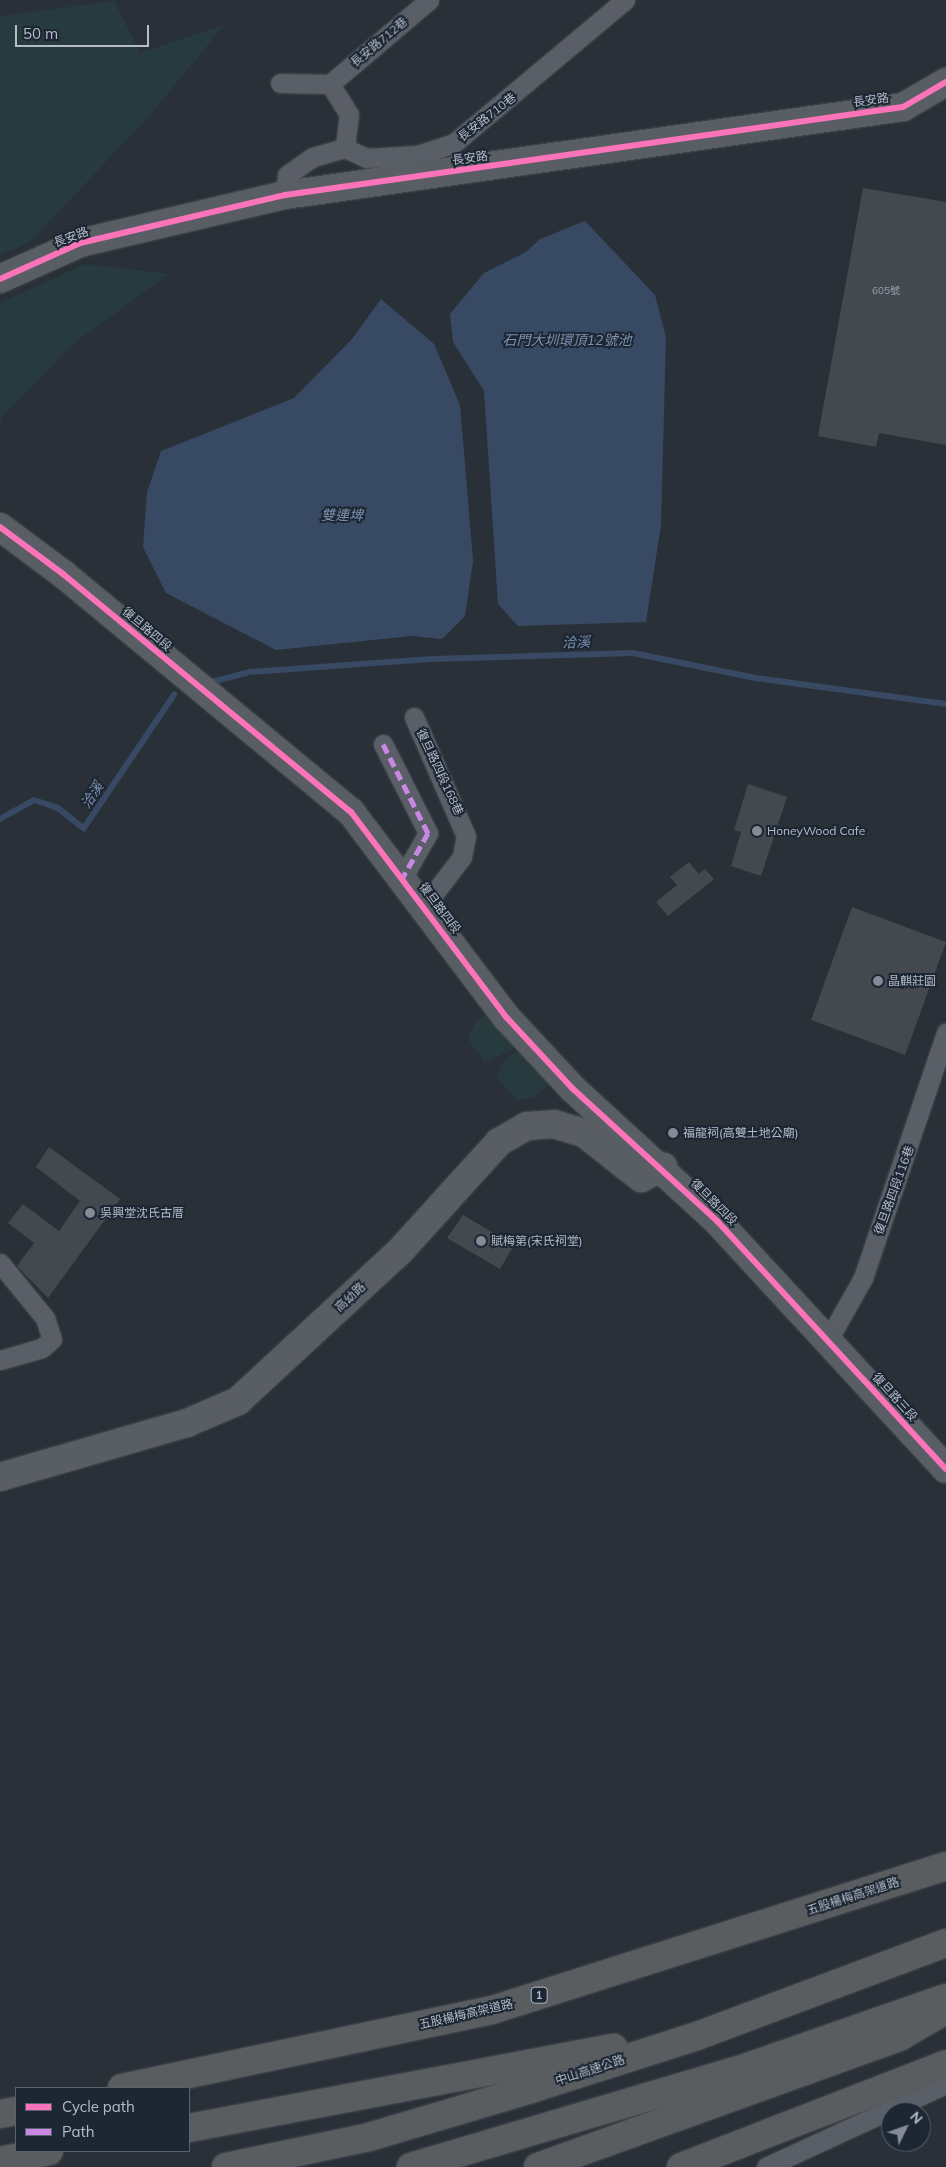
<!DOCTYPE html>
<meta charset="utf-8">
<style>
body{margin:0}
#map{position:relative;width:946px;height:2167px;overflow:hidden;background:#2a3038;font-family:Mulish,"Noto Sans TC",sans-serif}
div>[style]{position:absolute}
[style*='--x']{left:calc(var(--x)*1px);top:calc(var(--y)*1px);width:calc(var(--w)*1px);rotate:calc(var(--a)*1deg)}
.green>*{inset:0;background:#273a3e}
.water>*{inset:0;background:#384963}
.stream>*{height:5.5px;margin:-2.75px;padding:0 2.75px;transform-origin:2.75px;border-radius:2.75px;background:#384963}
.building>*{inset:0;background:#444950}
.roads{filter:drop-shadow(0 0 1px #484c53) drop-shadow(0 0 1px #484c53)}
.street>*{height:19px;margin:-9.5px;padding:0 9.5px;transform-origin:9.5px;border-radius:9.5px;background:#5a5e66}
.secondary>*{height:28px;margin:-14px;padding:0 14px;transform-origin:14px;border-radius:14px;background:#595d64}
.highway>*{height:28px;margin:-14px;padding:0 14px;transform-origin:14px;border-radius:14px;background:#5a5d60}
.quiet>*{height:5px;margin-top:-2.5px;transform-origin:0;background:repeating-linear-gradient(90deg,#c787e3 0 10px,transparent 0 15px)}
.cycleway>*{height:6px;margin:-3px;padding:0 3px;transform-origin:3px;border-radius:3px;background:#fb73b8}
.dots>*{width:14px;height:14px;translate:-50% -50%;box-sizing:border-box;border:2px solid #1d2633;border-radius:50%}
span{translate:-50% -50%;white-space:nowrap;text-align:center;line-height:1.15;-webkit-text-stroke:4px #1d2633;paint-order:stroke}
.number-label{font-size:10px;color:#989fab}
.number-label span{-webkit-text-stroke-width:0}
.shield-label span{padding:1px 4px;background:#1d2633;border:1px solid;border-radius:4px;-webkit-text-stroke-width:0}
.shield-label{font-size:11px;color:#b4bcc9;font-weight:700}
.street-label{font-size:12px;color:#b4bcc9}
.poi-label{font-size:12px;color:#b4bcc9}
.left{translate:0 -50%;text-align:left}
.water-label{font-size:14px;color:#7c92b1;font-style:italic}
.legend{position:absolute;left:15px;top:2087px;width:175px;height:65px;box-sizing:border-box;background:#1d2633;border:1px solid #59626f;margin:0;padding:6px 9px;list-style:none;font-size:15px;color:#b4bcc9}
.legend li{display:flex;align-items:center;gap:10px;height:25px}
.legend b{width:25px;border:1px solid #59626f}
.north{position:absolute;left:881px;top:2102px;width:50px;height:50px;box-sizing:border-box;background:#1d2633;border:1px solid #59626f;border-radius:50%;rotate:48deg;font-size:14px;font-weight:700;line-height:20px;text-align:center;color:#b4bcc9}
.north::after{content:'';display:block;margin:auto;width:18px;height:22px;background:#848b96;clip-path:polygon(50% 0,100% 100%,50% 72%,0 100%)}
.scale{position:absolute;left:15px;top:25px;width:134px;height:22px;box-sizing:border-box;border:2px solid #b4bcc9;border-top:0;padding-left:6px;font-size:15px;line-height:18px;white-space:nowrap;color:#b4bcc9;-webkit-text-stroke:4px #1d2633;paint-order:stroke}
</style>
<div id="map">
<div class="green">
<div style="clip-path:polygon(114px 1px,140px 53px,224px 25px,152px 113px,30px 242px,0 255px,0 16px)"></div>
<div style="clip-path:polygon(86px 264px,169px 274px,74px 343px,1px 418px,0 426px,0 303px)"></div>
<div style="clip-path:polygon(489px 1011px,517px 1047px,485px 1062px,468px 1039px,475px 1023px)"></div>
<div style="clip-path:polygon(518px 1049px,550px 1084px,533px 1098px,516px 1100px,497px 1076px,503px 1062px)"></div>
</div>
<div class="water">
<div style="clip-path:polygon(585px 221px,655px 295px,666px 337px,661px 525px,646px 622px,518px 626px,498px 604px,484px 391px,453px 342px,450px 314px,484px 273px,526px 252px,540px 239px)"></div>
<div style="clip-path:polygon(381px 299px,434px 344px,460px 405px,473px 561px,465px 616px,442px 639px,412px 636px,276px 650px,166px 593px,143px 547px,147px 492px,161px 451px,294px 398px,352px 339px)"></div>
</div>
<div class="stream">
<div style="--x:208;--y:683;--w:43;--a:-14.7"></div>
<div style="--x:250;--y:672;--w:181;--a:-4.1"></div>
<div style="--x:431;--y:659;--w:202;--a:-1.7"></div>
<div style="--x:633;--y:653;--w:126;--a:11.5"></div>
<div style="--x:756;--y:678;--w:192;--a:7.8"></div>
<div style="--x:0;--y:819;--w:39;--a:-29"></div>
<div style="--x:34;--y:800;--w:25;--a:18"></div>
<div style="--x:58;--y:808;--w:33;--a:38"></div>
<div style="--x:84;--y:828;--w:161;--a:-55.9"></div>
</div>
<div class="building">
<div style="clip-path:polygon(863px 188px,946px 202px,946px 445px,879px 433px,876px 447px,818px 436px)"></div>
<div style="clip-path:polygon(748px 784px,787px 797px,761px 876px,731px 866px,741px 832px,734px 830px)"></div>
<div style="clip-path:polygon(689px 862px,699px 874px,705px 869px,714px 879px,668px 916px,656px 902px,677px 885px,670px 877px)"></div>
<div style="clip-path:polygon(852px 907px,946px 942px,905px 1055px,811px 1020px)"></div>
<div style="clip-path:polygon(49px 1147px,120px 1199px,48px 1298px,17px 1266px,34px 1243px,8px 1223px,23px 1204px,59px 1231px,80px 1201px,36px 1167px)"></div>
<div style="clip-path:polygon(463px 1215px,514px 1245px,500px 1269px,447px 1238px)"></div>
</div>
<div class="roads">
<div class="street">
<div style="--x:280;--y:83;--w:50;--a:1.1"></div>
<div style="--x:330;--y:84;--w:36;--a:58"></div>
<div style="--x:349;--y:114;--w:34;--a:97"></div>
<div style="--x:330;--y:84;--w:130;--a:-40.3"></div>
<div style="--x:285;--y:195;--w:20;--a:-84"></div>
<div style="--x:287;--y:175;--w:32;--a:-35"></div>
<div style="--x:313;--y:157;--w:33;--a:-16"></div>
<div style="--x:345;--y:148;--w:23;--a:25"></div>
<div style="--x:366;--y:158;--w:51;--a:-3.4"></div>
<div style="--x:417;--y:155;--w:39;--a:-18"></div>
<div style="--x:454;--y:143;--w:223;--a:-39.9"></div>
<div style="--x:414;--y:717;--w:130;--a:66.4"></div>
<div style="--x:466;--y:836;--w:21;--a:101"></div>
<div style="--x:462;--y:857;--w:61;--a:127.6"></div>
<div style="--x:383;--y:744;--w:100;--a:63.2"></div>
<div style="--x:428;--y:833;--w:51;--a:119.6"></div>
<div style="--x:0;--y:1263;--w:71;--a:50.7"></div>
<div style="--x:45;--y:1318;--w:22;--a:72"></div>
<div style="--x:52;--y:1339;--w:13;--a:138"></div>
<div style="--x:42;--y:1348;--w:44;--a:164.1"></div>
<div style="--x:828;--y:1340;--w:71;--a:-60.6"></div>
<div style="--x:863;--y:1278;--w:259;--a:-71.3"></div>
<div style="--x:766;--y:2167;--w:198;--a:-24.8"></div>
</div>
<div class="secondary">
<div style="--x:0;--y:279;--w:88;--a:-24.2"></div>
<div style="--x:80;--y:243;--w:211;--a:-13.2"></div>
<div style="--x:285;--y:195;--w:624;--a:-8.1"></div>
<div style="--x:903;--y:107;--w:50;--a:-30.2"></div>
<div style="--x:0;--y:527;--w:79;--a:36.7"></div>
<div style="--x:63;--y:574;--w:374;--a:39.6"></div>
<div style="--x:351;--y:812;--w:258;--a:52.9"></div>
<div style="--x:507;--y:1018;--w:96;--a:47.1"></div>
<div style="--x:572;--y:1088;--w:198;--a:42.5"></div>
<div style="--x:718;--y:1222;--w:336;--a:47.3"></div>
<div style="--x:0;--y:1477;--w:195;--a:-16.1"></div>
<div style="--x:187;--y:1423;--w:56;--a:-23.3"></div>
<div style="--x:238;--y:1401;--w:222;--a:-42.8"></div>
<div style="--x:401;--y:1250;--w:146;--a:-47.8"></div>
<div style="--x:499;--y:1142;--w:32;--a:-30"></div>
<div style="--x:527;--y:1126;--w:27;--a:-4"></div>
<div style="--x:554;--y:1124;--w:31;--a:17"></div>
<div style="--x:584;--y:1133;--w:73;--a:38.3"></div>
<div style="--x:641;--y:1178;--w:25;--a:-27"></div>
</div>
<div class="highway">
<div style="--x:122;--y:2088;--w:378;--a:-11.9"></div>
<div style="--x:492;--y:2010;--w:476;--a:-17.6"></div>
<div style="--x:0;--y:2114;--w:16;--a:-11"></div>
<div style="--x:189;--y:2128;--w:432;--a:-10.7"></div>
<div style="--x:0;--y:2161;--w:50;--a:-11.5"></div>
<div style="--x:226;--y:2167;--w:146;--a:-11.8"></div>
<div style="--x:369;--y:2137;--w:169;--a:-16.5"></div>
<div style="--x:531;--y:2089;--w:174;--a:-17.7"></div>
<div style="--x:697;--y:2036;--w:266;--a:-20.5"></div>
<div style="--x:411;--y:2167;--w:339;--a:-16.5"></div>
<div style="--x:736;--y:2071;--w:222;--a:-19.2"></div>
<div style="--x:538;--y:2167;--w:386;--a:-19.8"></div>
<div style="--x:901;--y:2036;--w:52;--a:-30"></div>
<div style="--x:681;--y:2167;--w:284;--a:-21.2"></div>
</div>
</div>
<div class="quiet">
<div style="--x:383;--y:744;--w:100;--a:63.2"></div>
<div style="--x:428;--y:833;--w:51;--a:119.6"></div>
</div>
<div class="cycleway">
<div style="--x:0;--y:279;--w:88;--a:-24.2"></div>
<div style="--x:80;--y:243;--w:211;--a:-13.2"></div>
<div style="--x:285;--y:195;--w:624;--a:-8.1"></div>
<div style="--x:903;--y:107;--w:50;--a:-30.2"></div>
<div style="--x:0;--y:527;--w:79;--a:36.7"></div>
<div style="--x:63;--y:574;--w:374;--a:39.6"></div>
<div style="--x:351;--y:812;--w:258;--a:52.9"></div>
<div style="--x:507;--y:1018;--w:96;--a:47.1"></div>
<div style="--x:572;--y:1088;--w:198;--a:42.5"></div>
<div style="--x:718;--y:1222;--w:336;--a:47.3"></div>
</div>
<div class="dots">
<div style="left:757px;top:831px;background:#848b96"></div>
<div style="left:878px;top:981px;background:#848b96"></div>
<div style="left:673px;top:1133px;background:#848b96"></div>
<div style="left:90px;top:1213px;background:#848b96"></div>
<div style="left:481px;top:1241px;background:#848b96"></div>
</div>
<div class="number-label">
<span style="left:886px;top:291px">605號</span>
</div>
<div class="shield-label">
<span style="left:539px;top:1995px">1</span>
</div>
<div class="street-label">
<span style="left:379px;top:42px;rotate:-40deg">長安路712巷</span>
<span style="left:871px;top:100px;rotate:-8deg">長安路</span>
<span style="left:487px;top:117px;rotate:-38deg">長安路710巷</span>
<span style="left:470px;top:158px;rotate:-8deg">長安路</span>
<span style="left:71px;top:237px;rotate:-20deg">長安路</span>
<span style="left:147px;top:629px;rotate:40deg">復旦路四段</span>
<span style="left:440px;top:772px;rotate:65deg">復旦路四段168巷</span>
<span style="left:440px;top:908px;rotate:53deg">復旦路四段</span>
<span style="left:894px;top:1190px;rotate:-70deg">復旦路四段116巷</span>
<span style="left:714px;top:1202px;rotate:45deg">復旦路四段</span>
<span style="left:350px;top:1297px;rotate:-43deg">高幼路</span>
<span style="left:895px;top:1397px;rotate:48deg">復旦路三段</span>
<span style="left:853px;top:1896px;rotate:-18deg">五股楊梅高架道路</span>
<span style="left:466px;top:2014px;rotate:-13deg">五股楊梅高架道路</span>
<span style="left:590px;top:2070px;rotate:-18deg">中山高速公路</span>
</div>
<div class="poi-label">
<span class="left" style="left:767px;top:831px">HoneyWood Cafe</span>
<span class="left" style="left:888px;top:981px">晶麒莊園</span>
<span class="left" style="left:683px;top:1133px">福龍祠(高雙土地公廟)</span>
<span class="left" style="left:100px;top:1213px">吳興堂沈氏古厝</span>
<span class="left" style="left:491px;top:1241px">賦梅第(宋氏祠堂)</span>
</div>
<div class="water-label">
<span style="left:567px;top:340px">石門大圳環頂12號池</span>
<span style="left:342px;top:515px">雙連埤</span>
<span style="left:576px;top:642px;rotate:-2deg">洽溪</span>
<span style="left:92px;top:795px;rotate:-56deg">洽溪</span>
</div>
<ul class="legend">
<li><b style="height:6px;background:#fb73b8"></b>Cycle path</li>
<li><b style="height:6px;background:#c787e3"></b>Path</li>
</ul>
<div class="north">N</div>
<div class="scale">50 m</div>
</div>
